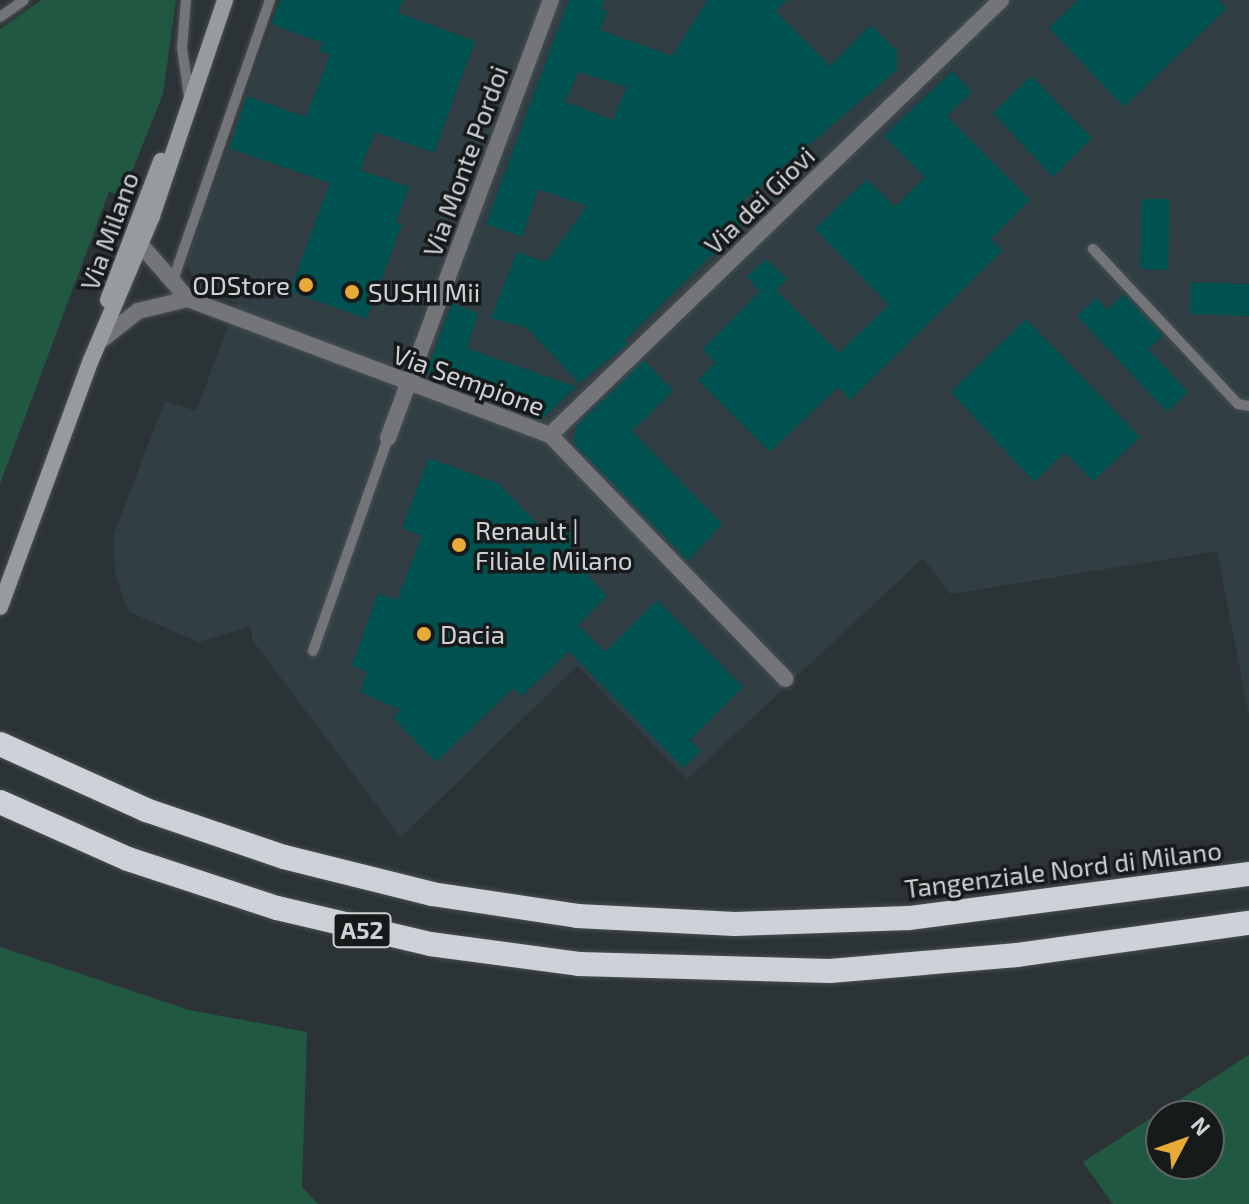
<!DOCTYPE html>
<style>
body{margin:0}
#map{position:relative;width:1249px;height:1204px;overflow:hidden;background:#2c3336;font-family:"Exo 2",sans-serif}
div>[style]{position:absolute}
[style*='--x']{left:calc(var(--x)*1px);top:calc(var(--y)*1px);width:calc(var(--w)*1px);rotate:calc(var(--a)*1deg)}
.built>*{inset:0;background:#313f45}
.green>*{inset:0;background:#205842}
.building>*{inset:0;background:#005251}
.roads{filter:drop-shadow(0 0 2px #495052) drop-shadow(0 0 2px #495052)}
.lane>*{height:10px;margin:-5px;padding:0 5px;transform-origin:5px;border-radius:5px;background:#737578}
.street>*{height:16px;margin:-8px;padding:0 8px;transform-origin:8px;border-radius:8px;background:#737578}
.secondary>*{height:16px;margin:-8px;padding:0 8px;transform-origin:8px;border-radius:8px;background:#979b9f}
.highway>*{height:24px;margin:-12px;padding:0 12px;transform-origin:12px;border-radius:12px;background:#cdd2d9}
.dots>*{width:22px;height:22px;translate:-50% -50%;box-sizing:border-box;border:4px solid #171a1b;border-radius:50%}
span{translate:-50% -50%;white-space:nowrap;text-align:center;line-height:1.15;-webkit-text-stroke:7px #171a1b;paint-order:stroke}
.shield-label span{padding:2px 6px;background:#171a1b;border:2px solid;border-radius:6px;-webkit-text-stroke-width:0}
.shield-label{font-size:24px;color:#ced2d4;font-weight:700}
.street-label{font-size:26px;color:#ced2d4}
.poi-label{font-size:26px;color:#ced2d4}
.right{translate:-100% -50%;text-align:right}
.left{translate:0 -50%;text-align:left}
.north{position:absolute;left:1145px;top:1100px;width:80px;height:80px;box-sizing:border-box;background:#171a1b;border:2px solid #606465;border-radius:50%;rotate:49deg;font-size:22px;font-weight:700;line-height:32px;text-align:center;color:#ced2d4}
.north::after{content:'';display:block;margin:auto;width:28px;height:36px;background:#eaaa38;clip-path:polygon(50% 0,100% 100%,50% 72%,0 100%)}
</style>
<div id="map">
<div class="built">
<div style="clip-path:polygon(280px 0,1249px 0,1249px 716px,1217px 551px,951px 594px,923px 558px,687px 779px,577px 666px,401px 837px,253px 641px,250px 626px,199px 642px,129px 612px,115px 574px,114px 534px,165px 401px,196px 411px,237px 303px,198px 288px,186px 263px)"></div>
</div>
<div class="green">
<div style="clip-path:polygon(41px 0,176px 0,163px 94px,122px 196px,109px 192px,0 484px,0 29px)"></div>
<div style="clip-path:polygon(0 947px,189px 1010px,307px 1032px,302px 1187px,318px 1204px,0 1204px)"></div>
<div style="clip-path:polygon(evenodd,1249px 1055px,1249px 1204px,1113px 1204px,1083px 1162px,1249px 1055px,1161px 1116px,1209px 1116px,1209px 1164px,1161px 1164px,1161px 1116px)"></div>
</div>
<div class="building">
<div style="clip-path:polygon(280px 0,403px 0,398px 13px,475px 41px,434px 153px,375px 132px,360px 170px,409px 187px,396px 222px,402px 224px,367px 319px,290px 291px,330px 183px,229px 148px,247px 96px,306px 117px,330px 55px,320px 51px,323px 43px,271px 24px)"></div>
<div style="clip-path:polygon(evenodd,569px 0,604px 0,601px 8px,607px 11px,600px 30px,672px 56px,708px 0,787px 0,775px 11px,830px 66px,871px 25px,897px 51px,897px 70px,739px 204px,751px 217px,625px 340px,628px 344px,579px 383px,527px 328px,491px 318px,517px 252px,546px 262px,587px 206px,538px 189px,522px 237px,486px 224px,569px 0,578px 72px,627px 87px,613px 120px,565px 102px,578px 72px)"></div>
<div style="clip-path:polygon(1078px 0,1218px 0,1226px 9px,1124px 107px,1049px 28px)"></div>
<div style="clip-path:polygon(952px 71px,972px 92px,947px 116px,1030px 200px,991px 239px,1002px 251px,850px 400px,838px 387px,770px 452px,698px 380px,715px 363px,703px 349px,760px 291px,747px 277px,766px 259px,787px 279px,776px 290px,839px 353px,889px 305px,815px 229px,867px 179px,895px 207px,925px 177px,884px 136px)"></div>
<div style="clip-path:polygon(1031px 76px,1092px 138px,1053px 177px,993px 113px)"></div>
<div style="clip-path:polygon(1142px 199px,1170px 199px,1168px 270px,1140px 269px)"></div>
<div style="clip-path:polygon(1191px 282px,1249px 284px,1249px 316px,1190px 314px)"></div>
<div style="clip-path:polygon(1124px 294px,1163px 335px,1148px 349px,1188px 392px,1167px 412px,1077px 316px,1096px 298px,1107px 310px)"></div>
<div style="clip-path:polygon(452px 303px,478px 313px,467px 348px,576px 387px,542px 419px,434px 380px,427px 371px)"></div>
<div style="clip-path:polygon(1026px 319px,1140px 437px,1093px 481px,1065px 452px,1034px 482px,951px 392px)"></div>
<div style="clip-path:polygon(644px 360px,673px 391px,632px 431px,722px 524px,688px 561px,573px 443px,577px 425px)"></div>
<div style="clip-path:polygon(429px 458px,499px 484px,551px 538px,563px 526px,578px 541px,566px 552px,607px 596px,578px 625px,605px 652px,657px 600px,743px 687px,690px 740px,701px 751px,683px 768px,569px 651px,522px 696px,513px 688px,436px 762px,393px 718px,401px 710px,361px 692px,367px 672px,352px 665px,378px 594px,397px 600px,422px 536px,402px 528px)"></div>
</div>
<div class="roads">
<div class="lane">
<div style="--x:186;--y:0;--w:48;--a:94.8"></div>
<div style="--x:182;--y:48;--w:49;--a:81.9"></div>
<div style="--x:0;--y:17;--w:29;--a:-35"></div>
<div style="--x:1093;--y:249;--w:212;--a:46.9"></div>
<div style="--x:1238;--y:404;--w:11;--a:10"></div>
<div style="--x:172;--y:283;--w:299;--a:-70.9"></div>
<div style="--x:313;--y:651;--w:226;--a:-70.6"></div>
</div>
<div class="street">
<div style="--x:141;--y:245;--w:72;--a:49"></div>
<div style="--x:188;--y:299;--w:387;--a:20.6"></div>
<div style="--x:550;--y:435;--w:339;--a:46"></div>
<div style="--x:99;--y:342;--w:50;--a:-38.5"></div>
<div style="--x:138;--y:311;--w:51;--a:-13.5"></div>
<div style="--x:550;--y:435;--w:627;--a:-43.97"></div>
<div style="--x:388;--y:438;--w:467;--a:-69.6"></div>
</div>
<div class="secondary">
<div style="--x:108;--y:300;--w:149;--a:-69.1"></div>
<div style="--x:0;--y:607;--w:263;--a:-69.8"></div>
<div style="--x:91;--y:360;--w:156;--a:-67"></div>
<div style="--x:152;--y:216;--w:228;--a:-71.3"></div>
</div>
<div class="highway">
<div style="--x:0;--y:744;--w:160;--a:24.3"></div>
<div style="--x:146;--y:810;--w:146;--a:18.8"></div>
<div style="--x:284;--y:857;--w:153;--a:14"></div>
<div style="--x:432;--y:894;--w:147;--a:8.6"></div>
<div style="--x:577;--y:916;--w:158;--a:2.9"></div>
<div style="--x:735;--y:924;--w:174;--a:-2"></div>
<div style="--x:909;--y:918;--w:343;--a:-7.4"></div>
<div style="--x:0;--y:802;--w:140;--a:24"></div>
<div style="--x:128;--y:859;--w:157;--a:18.2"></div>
<div style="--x:277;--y:908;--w:157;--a:13.2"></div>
<div style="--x:430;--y:944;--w:150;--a:7.6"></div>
<div style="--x:579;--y:964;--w:251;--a:1.6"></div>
<div style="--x:830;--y:971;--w:188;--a:-4.9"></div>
<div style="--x:1017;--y:955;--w:234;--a:-7.9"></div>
</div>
</div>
<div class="dots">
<div style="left:306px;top:285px;background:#eaaa38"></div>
<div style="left:352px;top:292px;background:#eaaa38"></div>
<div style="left:459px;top:545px;background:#eaaa38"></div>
<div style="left:424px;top:634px;background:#eaaa38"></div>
</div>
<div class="shield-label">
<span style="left:362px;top:930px">A52</span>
</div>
<div class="street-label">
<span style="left:465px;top:161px;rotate:-70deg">Via Monte Pordoi</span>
<span style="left:759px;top:200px;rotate:-44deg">Via dei Giovi</span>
<span style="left:109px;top:231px;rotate:-70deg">Via Milano</span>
<span style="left:469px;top:380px;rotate:20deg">Via Sempione</span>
<span style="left:1063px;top:869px;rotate:-7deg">Tangenziale Nord di Milano</span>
</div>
<div class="poi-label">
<span class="right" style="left:290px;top:285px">ODStore</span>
<span class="left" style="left:368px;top:292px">SUSHI Mii</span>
<span class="left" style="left:475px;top:545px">Renault |<br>Filiale Milano</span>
<span class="left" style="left:440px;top:634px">Dacia</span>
</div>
<div class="north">N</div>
</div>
